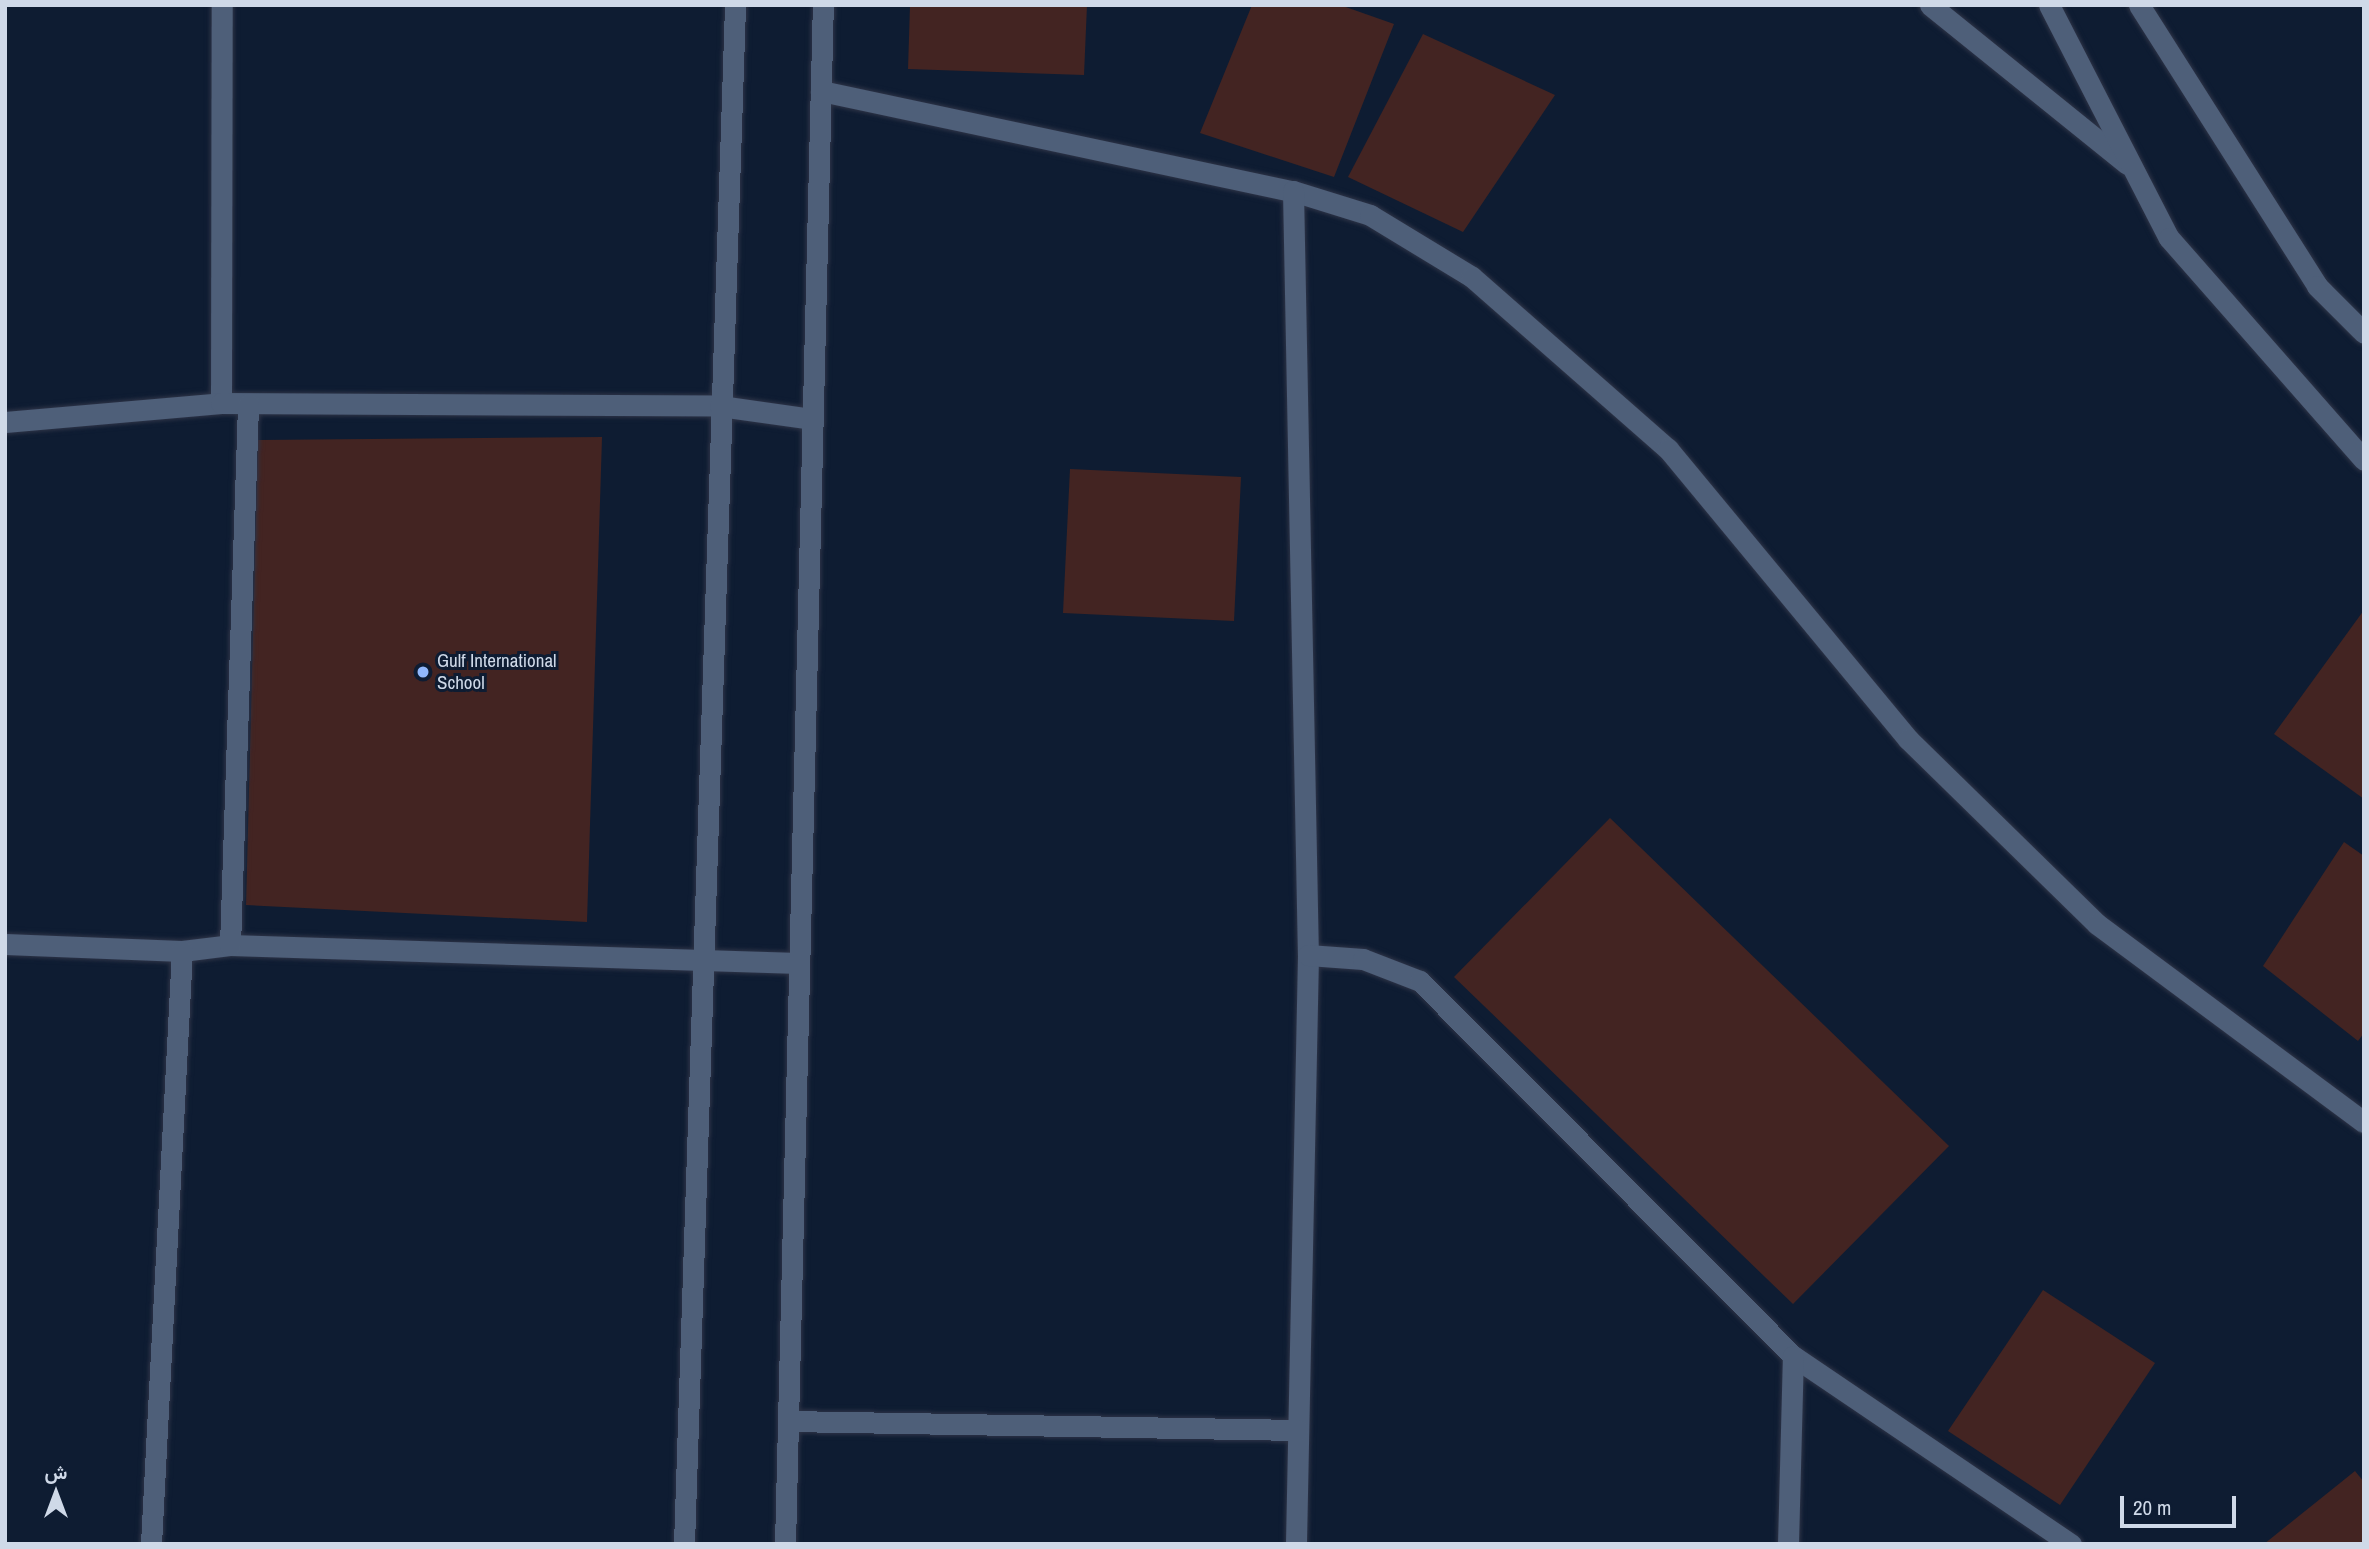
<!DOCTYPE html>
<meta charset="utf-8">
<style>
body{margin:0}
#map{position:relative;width:2369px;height:1549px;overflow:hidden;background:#0e1c32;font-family:"Archivo Narrow",Vazirmatn,sans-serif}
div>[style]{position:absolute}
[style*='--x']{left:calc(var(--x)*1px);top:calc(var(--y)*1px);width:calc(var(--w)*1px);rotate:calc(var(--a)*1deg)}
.building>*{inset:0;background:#432422}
.roads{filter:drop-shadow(0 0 2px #2e3447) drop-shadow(0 0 2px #2e3447)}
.minor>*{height:21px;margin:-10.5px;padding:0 10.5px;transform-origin:10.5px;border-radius:10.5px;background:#4e5f79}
.dots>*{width:19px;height:19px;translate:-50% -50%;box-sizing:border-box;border:4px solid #0e1c32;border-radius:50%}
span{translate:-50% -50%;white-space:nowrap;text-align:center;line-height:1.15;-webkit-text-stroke:6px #0e1c32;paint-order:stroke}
.poi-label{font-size:19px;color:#cfd9e8}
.left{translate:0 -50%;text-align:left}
.frame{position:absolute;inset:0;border:7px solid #cfd9e8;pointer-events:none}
.north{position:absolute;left:21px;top:1458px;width:70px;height:70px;-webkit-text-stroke:5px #0e1c32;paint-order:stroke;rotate:0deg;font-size:19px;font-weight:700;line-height:28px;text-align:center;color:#cfd9e8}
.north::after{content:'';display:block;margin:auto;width:24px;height:32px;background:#cfd9e8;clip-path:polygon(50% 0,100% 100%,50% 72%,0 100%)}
.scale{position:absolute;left:2120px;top:1496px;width:116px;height:32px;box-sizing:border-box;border:4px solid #cfd9e8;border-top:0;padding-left:9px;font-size:21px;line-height:24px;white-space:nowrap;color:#cfd9e8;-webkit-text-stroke:5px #0e1c32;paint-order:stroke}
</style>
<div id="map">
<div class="building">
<div style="clip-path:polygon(910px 5px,1087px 5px,1084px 75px,908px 69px)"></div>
<div style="clip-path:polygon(1252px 5px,1340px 5px,1394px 24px,1334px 177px,1200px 133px)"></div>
<div style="clip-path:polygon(1423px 34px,1555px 95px,1463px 232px,1348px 177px)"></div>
<div style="clip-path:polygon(602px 437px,587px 922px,246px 905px,258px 440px)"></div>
<div style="clip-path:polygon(1070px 469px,1241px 477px,1234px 621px,1063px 613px)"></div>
<div style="clip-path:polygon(2364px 610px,2364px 799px,2274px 734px)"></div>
<div style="clip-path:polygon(1610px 818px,1949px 1146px,1793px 1304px,1454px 977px)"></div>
<div style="clip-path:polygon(2344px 842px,2364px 856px,2364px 1033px,2358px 1041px,2263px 966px)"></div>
<div style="clip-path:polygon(2043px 1290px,2155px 1363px,2060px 1505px,1948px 1431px)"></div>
<div style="clip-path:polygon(2355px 1471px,2364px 1482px,2364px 1544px,2264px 1544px)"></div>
</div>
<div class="roads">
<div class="minor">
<div style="--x:1930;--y:5;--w:253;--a:38.9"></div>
<div style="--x:2049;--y:5;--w:262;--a:62.8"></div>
<div style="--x:2169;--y:238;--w:295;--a:48.7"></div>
<div style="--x:2139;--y:5;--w:333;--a:57.6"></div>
<div style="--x:2317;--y:286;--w:66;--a:45"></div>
<div style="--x:821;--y:91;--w:482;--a:12"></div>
<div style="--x:1293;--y:191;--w:81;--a:17.3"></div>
<div style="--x:1370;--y:215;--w:119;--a:31.3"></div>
<div style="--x:1472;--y:277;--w:261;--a:41.3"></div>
<div style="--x:1668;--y:449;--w:376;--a:50.4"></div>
<div style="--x:1908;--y:739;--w:264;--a:44.4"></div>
<div style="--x:2097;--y:924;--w:332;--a:36.6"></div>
<div style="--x:1293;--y:191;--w:764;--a:88.88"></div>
<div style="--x:1308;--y:955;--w:589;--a:91.17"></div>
<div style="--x:221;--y:403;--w:398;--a:-89.9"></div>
<div style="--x:5;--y:422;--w:217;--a:-5"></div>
<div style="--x:221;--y:403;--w:499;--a:0.3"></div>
<div style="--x:720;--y:406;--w:94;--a:8"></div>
<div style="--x:5;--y:944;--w:177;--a:2.3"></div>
<div style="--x:182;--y:951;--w:48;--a:-7.1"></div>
<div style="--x:230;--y:945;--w:569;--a:1.81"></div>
<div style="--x:230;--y:945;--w:541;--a:-88.09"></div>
<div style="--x:1308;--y:955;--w:55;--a:4.2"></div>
<div style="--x:1363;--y:959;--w:61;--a:21.1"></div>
<div style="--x:1420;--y:981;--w:529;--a:45.15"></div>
<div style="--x:1793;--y:1356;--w:336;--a:34.1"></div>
<div style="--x:788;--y:1421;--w:510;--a:1.01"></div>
<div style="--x:151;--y:1544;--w:594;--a:-87.01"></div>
<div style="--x:684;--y:1544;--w:1540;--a:-88.1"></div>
<div style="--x:785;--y:1544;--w:1539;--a:-88.59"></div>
<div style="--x:1788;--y:1544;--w:188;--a:-88.5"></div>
</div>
</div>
<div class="dots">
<div style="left:423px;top:672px;background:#90b8fd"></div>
</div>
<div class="poi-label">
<span class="left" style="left:437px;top:672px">Gulf International<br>School</span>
</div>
<div class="frame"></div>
<div class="north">ش</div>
<div class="scale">20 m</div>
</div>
